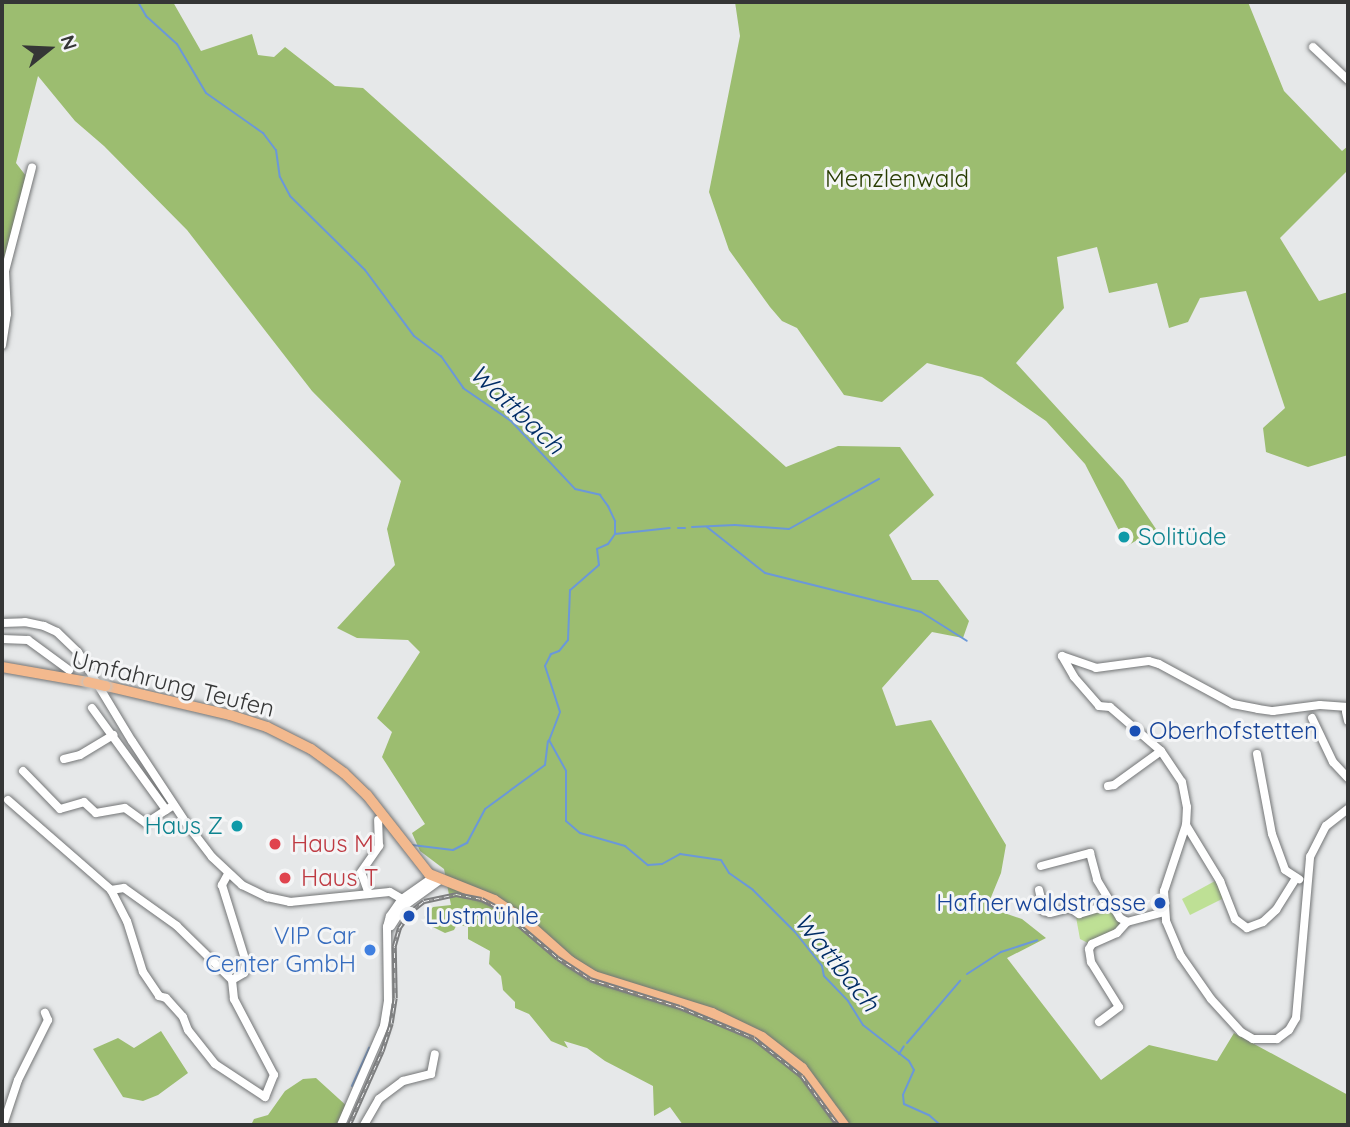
<!DOCTYPE html>
<meta charset="utf-8">
<style>
body{margin:0}
#map{position:relative;width:1350px;height:1127px;overflow:hidden;background:#e6e8e9;font-family:Quicksand,sans-serif}
div>[style]{position:absolute}
[style*='--x']{left:calc(var(--x)*1px);top:calc(var(--y)*1px);width:calc(var(--w)*1px);rotate:calc(var(--a)*1deg)}
.green>*{inset:0;background:#bee095}
.forest>*{inset:0;background:#9cbd70}
.stream>*{height:2px;margin:-1px;padding:0 1px;transform-origin:1px;border-radius:1px;background:#6b98d9}
.roads{filter:drop-shadow(0 0 2px #737576) drop-shadow(0 0 2px #737576)}
.minor>*{height:8px;margin:-4px;padding:0 4px;transform-origin:4px;border-radius:4px;background:#fff}
.major>*{height:10px;margin:-5px;padding:0 5px;transform-origin:5px;border-radius:5px;background:#f3b98e}
.rail>*{height:4.5px;margin-top:-2.25px;transform-origin:0;background:repeating-linear-gradient(90deg,#f4f5f6 0 5px,#7d7e7f 0 10px);box-sizing:border-box;border-block:2px solid #7d7e7f}
.bridges{filter:drop-shadow(0 0 2px #c2c3c3) drop-shadow(0 0 2px #c2c3c3)}
.major-bridge>*{height:10px;margin:-5px;padding:0 5px;transform-origin:5px;border-radius:5px;background:#f3b98e}
.dots>*{width:19px;height:19px;translate:-50% -50%;box-sizing:border-box;border:4px solid #f4f5f6;border-radius:50%}
span{translate:-50% -50%;white-space:nowrap;text-align:center;line-height:1.15;-webkit-text-stroke:6px #f4f5f6;paint-order:stroke}
.park-label{font-size:24px;color:#293d03}
.culture-label{font-size:24px;color:#0d838f}
.left{translate:0 -50%;text-align:left}
.right{translate:-100% -50%;text-align:right}
.street-label{font-size:24px;color:#353636}
.transit-label{font-size:24px;color:#164399}
.health-label{font-size:24px;color:#be3a42}
.shop-label{font-size:24px;color:#366cbe}
.water-label{font-size:26px;color:#012d66;font-style:italic}
.frame{position:absolute;inset:0;border:4px solid #353636;pointer-events:none}
.north{position:absolute;left:14px;top:14px;width:70px;height:70px;-webkit-text-stroke:5px #f4f5f6;paint-order:stroke;rotate:72deg;font-size:19px;font-weight:700;line-height:28px;text-align:center;color:#353636}
.north::after{content:'';display:block;margin:auto;width:24px;height:32px;background:#353636;clip-path:polygon(50% 0,100% 100%,50% 72%,0 100%)}
</style>
<div id="map">
<div class="green">
<div style="clip-path:polygon(1215px 881px,1224px 898px,1190px 915px,1182px 899px)"></div>
<div style="clip-path:polygon(1110px 908px,1120px 922px,1118px 930px,1088px 943px,1080px 939px,1076px 917px)"></div>
</div>
<div class="forest">
<div style="clip-path:polygon(2px 2px,173px 2px,201px 51px,252px 34px,258px 55px,274px 57px,285px 47px,335px 86px,363px 88px,786px 467px,838px 446px,900px 447px,934px 495px,889px 535px,912px 580px,938px 580px,969px 621px,963px 638px,932px 632px,882px 688px,896px 726px,931px 720px,1006px 845px,1001px 873px,987px 907px,1022px 919px,1046px 938px,1007px 958px,1101px 1080px,1149px 1045px,1217px 1061px,1234px 1033px,1348px 1095px,1348px 1125px,683px 1125px,670px 1107px,654px 1116px,653px 1086px,605px 1061px,587px 1048px,564px 1041px,568px 1048px,551px 1041px,529px 1014px,515px 1008px,515px 1002px,503px 990px,501px 976px,489px 964px,490px 951px,468px 939px,468px 927px,457px 924px,454px 930px,445px 933px,427px 924px,424px 917px,433px 907px,451px 905px,444px 869px,420px 851px,412px 833px,425px 824px,382px 757px,392px 732px,377px 718px,420px 652px,408px 640px,357px 638px,337px 628px,395px 565px,387px 529px,401px 481px,312px 391px,187px 230px,104px 146px,75px 121px,38px 76px,16px 163px,26px 176px,5px 262px,2px 261px)"></div>
<div style="clip-path:polygon(735px 2px,1248px 2px,1284px 91px,1342px 151px,1348px 146px,1348px 170px,1280px 238px,1319px 301px,1348px 292px,1348px 455px,1308px 467px,1266px 452px,1263px 428px,1285px 408px,1246px 291px,1200px 298px,1188px 322px,1169px 328px,1157px 283px,1109px 293px,1097px 247px,1057px 257px,1064px 308px,1016px 363px,1123px 480px,1156px 529px,1127px 546px,1085px 464px,1046px 421px,982px 377px,927px 363px,882px 402px,844px 395px,797px 328px,782px 321px,770px 307px,729px 250px,709px 192px,740px 36px)"></div>
<div style="clip-path:polygon(161px 1031px,188px 1073px,158px 1095px,143px 1101px,123px 1097px,93px 1049px,118px 1038px,134px 1048px)"></div>
<div style="clip-path:polygon(316px 1078px,349px 1108px,341px 1125px,251px 1125px,254px 1119px,268px 1115px,285px 1091px,303px 1079px)"></div>
</div>
<div class="stream">
<div style="--x:138;--y:2;--w:16;--a:60"></div>
<div style="--x:146;--y:16;--w:42;--a:42.1"></div>
<div style="--x:177;--y:44;--w:57;--a:59.4"></div>
<div style="--x:206;--y:93;--w:70;--a:35.1"></div>
<div style="--x:263;--y:133;--w:21;--a:53"></div>
<div style="--x:276;--y:150;--w:27;--a:82"></div>
<div style="--x:280;--y:177;--w:21;--a:62"></div>
<div style="--x:290;--y:196;--w:105;--a:44.6"></div>
<div style="--x:365;--y:270;--w:82;--a:53.4"></div>
<div style="--x:414;--y:336;--w:34;--a:37"></div>
<div style="--x:441;--y:356;--w:39;--a:55"></div>
<div style="--x:463;--y:388;--w:58;--a:34.5"></div>
<div style="--x:511;--y:421;--w:93;--a:46.7"></div>
<div style="--x:575;--y:489;--w:26;--a:13"></div>
<div style="--x:600;--y:495;--w:14;--a:54"></div>
<div style="--x:608;--y:506;--w:17;--a:65"></div>
<div style="--x:615;--y:521;--w:13;--a:90"></div>
<div style="--x:615;--y:534;--w:12;--a:125"></div>
<div style="--x:608;--y:544;--w:12;--a:156"></div>
<div style="--x:597;--y:549;--w:16;--a:83"></div>
<div style="--x:599;--y:565;--w:38;--a:139"></div>
<div style="--x:570;--y:590;--w:50;--a:92.3"></div>
<div style="--x:568;--y:640;--w:14;--a:129"></div>
<div style="--x:559;--y:651;--w:9;--a:159"></div>
<div style="--x:551;--y:654;--w:13;--a:117"></div>
<div style="--x:545;--y:666;--w:48;--a:71.9"></div>
<div style="--x:560;--y:712;--w:30;--a:111"></div>
<div style="--x:549;--y:740;--w:35;--a:61"></div>
<div style="--x:566;--y:771;--w:50;--a:90"></div>
<div style="--x:566;--y:821;--w:18;--a:41"></div>
<div style="--x:580;--y:833;--w:47;--a:16.1"></div>
<div style="--x:625;--y:846;--w:30;--a:40"></div>
<div style="--x:648;--y:865;--w:14;--a:-4"></div>
<div style="--x:662;--y:864;--w:21;--a:-29"></div>
<div style="--x:680;--y:854;--w:41;--a:8.3"></div>
<div style="--x:721;--y:860;--w:15;--a:58"></div>
<div style="--x:729;--y:873;--w:29;--a:35"></div>
<div style="--x:753;--y:890;--w:59;--a:45"></div>
<div style="--x:795;--y:932;--w:43;--a:51.5"></div>
<div style="--x:822;--y:966;--w:10;--a:79"></div>
<div style="--x:824;--y:976;--w:35;--a:46"></div>
<div style="--x:848;--y:1001;--w:28;--a:58"></div>
<div style="--x:863;--y:1025;--w:58;--a:38"></div>
<div style="--x:909;--y:1061;--w:10;--a:61"></div>
<div style="--x:914;--y:1070;--w:27;--a:114"></div>
<div style="--x:903;--y:1095;--w:9;--a:84"></div>
<div style="--x:904;--y:1104;--w:27;--a:24"></div>
<div style="--x:929;--y:1115;--w:15;--a:42"></div>
<div style="--x:692;--y:527;--w:43;--a:-2.7"></div>
<div style="--x:735;--y:525;--w:54;--a:4.2"></div>
<div style="--x:789;--y:529;--w:103;--a:-29.1"></div>
<div style="--x:707;--y:527;--w:74;--a:38.4"></div>
<div style="--x:765;--y:573;--w:161;--a:14"></div>
<div style="--x:921;--y:612;--w:54;--a:32.2"></div>
<div style="--x:678;--y:528;--w:7;--a:0"></div>
<div style="--x:615;--y:534;--w:55;--a:-6.2"></div>
<div style="--x:412;--y:845;--w:41;--a:7"></div>
<div style="--x:453;--y:850;--w:16;--a:-27"></div>
<div style="--x:467;--y:843;--w:38;--a:-62"></div>
<div style="--x:485;--y:809;--w:74;--a:-36.3"></div>
<div style="--x:545;--y:765;--w:24;--a:-83"></div>
<div style="--x:967;--y:974;--w:40;--a:-32.9"></div>
<div style="--x:1001;--y:952;--w:38;--a:-18"></div>
<div style="--x:907;--y:1043;--w:82;--a:-49.5"></div>
<div style="--x:899;--y:1054;--w:9;--a:-58"></div>
<div style="--x:352;--y:1086;--w:42;--a:-65.9"></div>
</div>
<div class="roads">
<div class="minor">
<div style="--x:1313;--y:47;--w:48;--a:43.3"></div>
<div style="--x:2;--y:345;--w:31;--a:-81"></div>
<div style="--x:7;--y:314;--w:43;--a:-92.7"></div>
<div style="--x:5;--y:271;--w:107;--a:-75.4"></div>
<div style="--x:2;--y:623;--w:23;--a:-2"></div>
<div style="--x:25;--y:622;--w:19;--a:12"></div>
<div style="--x:44;--y:626;--w:14;--a:25"></div>
<div style="--x:57;--y:632;--w:29;--a:44"></div>
<div style="--x:78;--y:652;--w:104;--a:58.8"></div>
<div style="--x:132;--y:741;--w:98;--a:56.6"></div>
<div style="--x:186;--y:823;--w:43;--a:52.6"></div>
<div style="--x:212;--y:857;--w:41;--a:43"></div>
<div style="--x:242;--y:885;--w:28;--a:26"></div>
<div style="--x:267;--y:897;--w:24;--a:12"></div>
<div style="--x:290;--y:902;--w:100;--a:-5.7"></div>
<div style="--x:390;--y:892;--w:14;--a:30"></div>
<div style="--x:2;--y:639;--w:26;--a:2"></div>
<div style="--x:28;--y:640;--w:51;--a:36.2"></div>
<div style="--x:1062;--y:656;--w:24;--a:60"></div>
<div style="--x:1074;--y:677;--w:38;--a:49"></div>
<div style="--x:1099;--y:706;--w:11;--a:5"></div>
<div style="--x:1110;--y:707;--w:67;--a:40.8"></div>
<div style="--x:1161;--y:751;--w:37;--a:56"></div>
<div style="--x:1182;--y:782;--w:25;--a:79"></div>
<div style="--x:1187;--y:807;--w:18;--a:93"></div>
<div style="--x:1186;--y:825;--w:70;--a:108.4"></div>
<div style="--x:1164;--y:891;--w:30;--a:86"></div>
<div style="--x:1166;--y:921;--w:38;--a:67"></div>
<div style="--x:1181;--y:956;--w:52;--a:55.1"></div>
<div style="--x:1211;--y:999;--w:45;--a:47.7"></div>
<div style="--x:1241;--y:1032;--w:14;--a:30"></div>
<div style="--x:1253;--y:1039;--w:24;--a:0"></div>
<div style="--x:1277;--y:1039;--w:15;--a:-37"></div>
<div style="--x:1289;--y:1030;--w:14;--a:-60"></div>
<div style="--x:1296;--y:1018;--w:162;--a:-85"></div>
<div style="--x:1310;--y:857;--w:35;--a:-63"></div>
<div style="--x:1326;--y:826;--w:28;--a:-38"></div>
<div style="--x:1062;--y:656;--w:36;--a:19"></div>
<div style="--x:1096;--y:668;--w:53;--a:-7.5"></div>
<div style="--x:1149;--y:661;--w:10;--a:17"></div>
<div style="--x:1159;--y:664;--w:84;--a:28.4"></div>
<div style="--x:1233;--y:704;--w:25;--a:11"></div>
<div style="--x:1258;--y:709;--w:15;--a:8"></div>
<div style="--x:1273;--y:711;--w:47;--a:-7.3"></div>
<div style="--x:1320;--y:705;--w:28;--a:4"></div>
<div style="--x:92;--y:708;--w:126;--a:54"></div>
<div style="--x:1346;--y:712;--w:9;--a:77"></div>
<div style="--x:1312;--y:718;--w:49;--a:64.5"></div>
<div style="--x:1333;--y:762;--w:22;--a:47"></div>
<div style="--x:1257;--y:754;--w:81;--a:79.4"></div>
<div style="--x:1272;--y:834;--w:38;--a:70"></div>
<div style="--x:1285;--y:870;--w:17;--a:33"></div>
<div style="--x:64;--y:759;--w:16;--a:-14"></div>
<div style="--x:80;--y:755;--w:39;--a:-31"></div>
<div style="--x:23;--y:771;--w:53;--a:45.8"></div>
<div style="--x:60;--y:809;--w:25;--a:-16"></div>
<div style="--x:84;--y:802;--w:16;--a:43"></div>
<div style="--x:96;--y:813;--w:29;--a:-10"></div>
<div style="--x:125;--y:808;--w:26;--a:36"></div>
<div style="--x:146;--y:823;--w:33;--a:-33"></div>
<div style="--x:1108;--y:786;--w:6;--a:-9"></div>
<div style="--x:1114;--y:785;--w:58;--a:-35.9"></div>
<div style="--x:8;--y:800;--w:137;--a:41.1"></div>
<div style="--x:1186;--y:825;--w:66;--a:58.7"></div>
<div style="--x:1220;--y:881;--w:41;--a:68.5"></div>
<div style="--x:1235;--y:919;--w:15;--a:37"></div>
<div style="--x:1247;--y:928;--w:17;--a:-21"></div>
<div style="--x:1263;--y:922;--w:18;--a:-43"></div>
<div style="--x:1276;--y:910;--w:38;--a:-58"></div>
<div style="--x:1041;--y:866;--w:51;--a:-14.9"></div>
<div style="--x:1090;--y:853;--w:28;--a:75"></div>
<div style="--x:1097;--y:880;--w:44;--a:58.8"></div>
<div style="--x:1120;--y:918;--w:8;--a:30"></div>
<div style="--x:228;--y:874;--w:13;--a:119"></div>
<div style="--x:222;--y:885;--w:81;--a:72.7"></div>
<div style="--x:246;--y:962;--w:11;--a:100"></div>
<div style="--x:244;--y:973;--w:14;--a:150"></div>
<div style="--x:111;--y:890;--w:35;--a:63"></div>
<div style="--x:127;--y:921;--w:53;--a:72.6"></div>
<div style="--x:143;--y:972;--w:29;--a:56"></div>
<div style="--x:159;--y:996;--w:7;--a:16"></div>
<div style="--x:166;--y:998;--w:25;--a:48"></div>
<div style="--x:183;--y:1017;--w:14;--a:69"></div>
<div style="--x:188;--y:1030;--w:43;--a:51.5"></div>
<div style="--x:215;--y:1064;--w:60;--a:33.4"></div>
<div style="--x:265;--y:1097;--w:24;--a:-68"></div>
<div style="--x:274;--y:1075;--w:86;--a:-117.8"></div>
<div style="--x:234;--y:999;--w:19;--a:-96"></div>
<div style="--x:111;--y:890;--w:13;--a:-9"></div>
<div style="--x:124;--y:888;--w:65;--a:35.6"></div>
<div style="--x:177;--y:926;--w:77;--a:44.5"></div>
<div style="--x:1039;--y:890;--w:22;--a:77"></div>
<div style="--x:1044;--y:911;--w:6;--a:18"></div>
<div style="--x:1050;--y:913;--w:21;--a:-14"></div>
<div style="--x:1070;--y:908;--w:11;--a:34"></div>
<div style="--x:1079;--y:914;--w:34;--a:-17"></div>
<div style="--x:369;--y:894;--w:23;--a:-110"></div>
<div style="--x:361;--y:872;--w:32;--a:-55"></div>
<div style="--x:379;--y:846;--w:26;--a:-92"></div>
<div style="--x:391;--y:926;--w:24;--a:-57"></div>
<div style="--x:404;--y:906;--w:44;--a:-35.8"></div>
<div style="--x:1099;--y:1022;--w:25;--a:-37"></div>
<div style="--x:1119;--y:1007;--w:53;--a:-121.9"></div>
<div style="--x:1091;--y:962;--w:13;--a:-99"></div>
<div style="--x:1089;--y:949;--w:6;--a:-59"></div>
<div style="--x:1092;--y:944;--w:27;--a:-24"></div>
<div style="--x:1117;--y:933;--w:15;--a:-48"></div>
<div style="--x:1127;--y:922;--w:38;--a:-15"></div>
<div style="--x:3;--y:1125;--w:47;--a:-71.6"></div>
<div style="--x:18;--y:1080;--w:67;--a:-63.4"></div>
<div style="--x:48;--y:1020;--w:8;--a:-113"></div>
<div style="--x:341;--y:1125;--w:108;--a:-66.5"></div>
<div style="--x:384;--y:1026;--w:25;--a:-81"></div>
<div style="--x:388;--y:1001;--w:74;--a:-90.8"></div>
<div style="--x:387;--y:927;--w:11;--a:-75"></div>
<div style="--x:390;--y:916;--w:21;--a:-55"></div>
<div style="--x:402;--y:899;--w:38;--a:-35"></div>
<div style="--x:364;--y:1125;--w:30;--a:-60"></div>
<div style="--x:379;--y:1099;--w:30;--a:-37"></div>
<div style="--x:403;--y:1081;--w:29;--a:-14"></div>
<div style="--x:431;--y:1074;--w:20;--a:-79"></div>
</div>
<div class="major">
<div style="--x:2;--y:667;--w:87;--a:9.9"></div>
<div style="--x:106;--y:686;--w:127;--a:13.2"></div>
<div style="--x:230;--y:715;--w:39;--a:18"></div>
<div style="--x:267;--y:727;--w:49;--a:26.6"></div>
<div style="--x:311;--y:749;--w:41;--a:36"></div>
<div style="--x:344;--y:773;--w:32;--a:44"></div>
<div style="--x:367;--y:795;--w:100;--a:51.9"></div>
<div style="--x:429;--y:874;--w:70;--a:21.8"></div>
<div style="--x:494;--y:900;--w:36;--a:34"></div>
<div style="--x:524;--y:920;--w:62;--a:41.7"></div>
<div style="--x:570;--y:961;--w:28;--a:32"></div>
<div style="--x:594;--y:976;--w:124;--a:17.4"></div>
<div style="--x:712;--y:1013;--w:55;--a:25.6"></div>
<div style="--x:762;--y:1037;--w:51;--a:37.8"></div>
<div style="--x:802;--y:1068;--w:71;--a:53.6"></div>
</div>
</div>
<div class="rail">
<div style="--x:349;--y:1125;--w:81;--a:-66"></div>
<div style="--x:382;--y:1051;--w:29;--a:-72"></div>
<div style="--x:391;--y:1023;--w:25;--a:-81"></div>
<div style="--x:395;--y:998;--w:52;--a:-91.1"></div>
<div style="--x:394;--y:946;--w:19;--a:-74"></div>
<div style="--x:399;--y:928;--w:21;--a:-55"></div>
<div style="--x:411;--y:911;--w:16;--a:-38"></div>
<div style="--x:424;--y:901;--w:33;--a:-12"></div>
<div style="--x:456;--y:894;--w:26;--a:11"></div>
<div style="--x:482;--y:899;--w:19;--a:28"></div>
<div style="--x:499;--y:908;--w:77;--a:40.3"></div>
<div style="--x:558;--y:958;--w:38;--a:33"></div>
<div style="--x:590;--y:979;--w:94;--a:17.3"></div>
<div style="--x:680;--y:1007;--w:80;--a:22.7"></div>
<div style="--x:754;--y:1038;--w:61;--a:38.4"></div>
<div style="--x:802;--y:1076;--w:61;--a:53.7"></div>
</div>
<div class="bridges">
<div class="major-bridge">
<div style="--x:88;--y:682;--w:18;--a:13"></div>
</div>
</div>
<div class="dots">
<div style="left:1124px;top:537px;background:#0f9aa8"></div>
<div style="left:1135px;top:731px;background:#1a4fb4"></div>
<div style="left:237px;top:826px;background:#0f9aa8"></div>
<div style="left:275px;top:844px;background:#e0444e"></div>
<div style="left:285px;top:878px;background:#e0444e"></div>
<div style="left:1160px;top:903px;background:#1a4fb4"></div>
<div style="left:409px;top:916px;background:#1a4fb4"></div>
<div style="left:370px;top:950px;background:#3f7fe0"></div>
</div>
<div class="park-label">
<span style="left:897px;top:179px">Menzlenwald</span>
</div>
<div class="culture-label">
<span class="left" style="left:1138px;top:537px">Solitüde</span>
<span class="right" style="left:223px;top:826px">Haus Z</span>
</div>
<div class="street-label">
<span style="left:173px;top:684px;rotate:14deg">Umfahrung Teufen</span>
</div>
<div class="transit-label">
<span class="left" style="left:1149px;top:731px">Oberhofstetten</span>
<span class="right" style="left:1146px;top:903px">Hafnerwaldstrasse</span>
<span class="left" style="left:425px;top:916px">Lustmühle</span>
</div>
<div class="health-label">
<span class="left" style="left:291px;top:844px">Haus M</span>
<span class="left" style="left:301px;top:878px">Haus T</span>
</div>
<div class="shop-label">
<span class="right" style="left:356px;top:950px">VIP Car<br>Center GmbH</span>
</div>
<div class="water-label">
<span style="left:517px;top:409px;rotate:43deg">Wattbach</span>
<span style="left:837px;top:962px;rotate:51deg">Wattbach</span>
</div>
<div class="frame"></div>
<div class="north">N</div>
</div>
